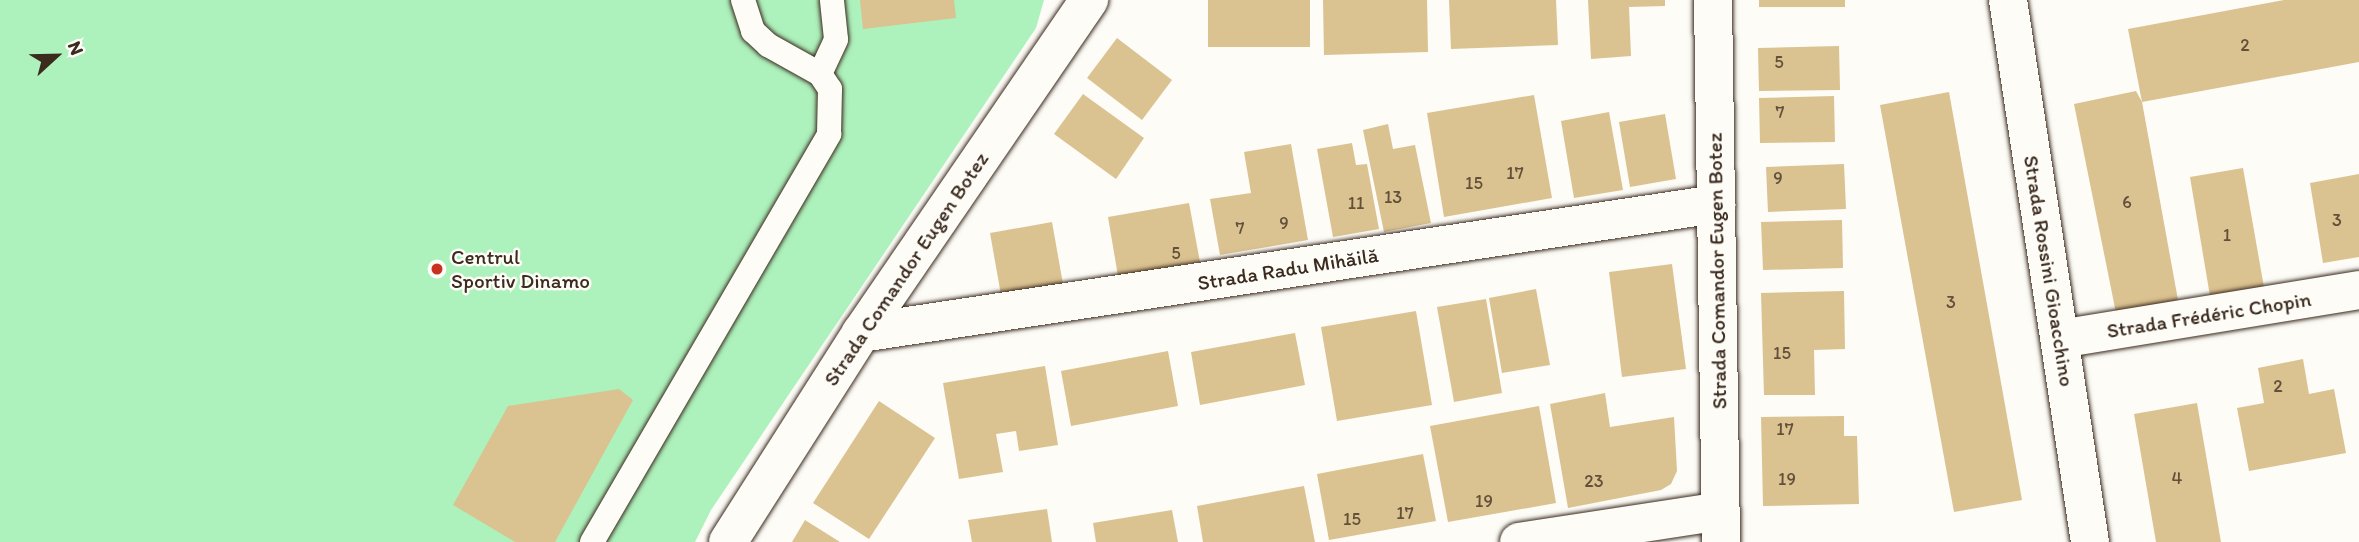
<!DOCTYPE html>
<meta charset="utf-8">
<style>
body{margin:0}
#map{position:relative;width:2359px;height:542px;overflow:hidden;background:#fdfcf7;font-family:Itim,sans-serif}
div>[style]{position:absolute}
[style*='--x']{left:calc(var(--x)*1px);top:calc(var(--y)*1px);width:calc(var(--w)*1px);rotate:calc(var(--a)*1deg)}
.green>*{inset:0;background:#adf1bc}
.building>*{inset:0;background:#dbc291}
.roads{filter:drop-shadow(0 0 2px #3b2a1e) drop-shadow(0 0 2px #3b2a1e)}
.service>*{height:24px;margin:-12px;padding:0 12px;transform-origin:12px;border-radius:12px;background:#fdfcf7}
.minor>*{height:38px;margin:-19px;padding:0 19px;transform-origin:19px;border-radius:19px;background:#fdfcf7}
.tertiary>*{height:38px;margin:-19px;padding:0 19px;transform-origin:19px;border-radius:19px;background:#fdfcf7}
.dots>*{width:19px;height:19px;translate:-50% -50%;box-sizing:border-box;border:4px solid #fdfcf7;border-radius:50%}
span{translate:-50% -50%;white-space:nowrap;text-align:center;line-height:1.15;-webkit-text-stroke:5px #fdfcf7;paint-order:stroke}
.number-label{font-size:18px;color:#63503b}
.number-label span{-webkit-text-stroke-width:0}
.poi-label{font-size:21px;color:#3b2a1e}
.left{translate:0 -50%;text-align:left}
.street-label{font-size:21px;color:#3b2a1e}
.north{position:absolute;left:21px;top:21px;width:70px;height:70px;-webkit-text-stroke:5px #fdfcf7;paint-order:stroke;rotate:68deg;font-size:19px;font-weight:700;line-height:28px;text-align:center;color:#3b2a1e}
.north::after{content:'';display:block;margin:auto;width:24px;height:32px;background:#3b2a1e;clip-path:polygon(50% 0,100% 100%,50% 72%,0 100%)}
</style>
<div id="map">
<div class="green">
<div style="clip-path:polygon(0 0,1044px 0,1036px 28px,711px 510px,695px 542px,0 542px)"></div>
</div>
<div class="building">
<div style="clip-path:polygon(860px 0,954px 0,956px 18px,863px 29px)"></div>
<div style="clip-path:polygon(1208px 0,1310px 0,1310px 47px,1208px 47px)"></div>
<div style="clip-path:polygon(1323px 0,1427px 0,1428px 52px,1324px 55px)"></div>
<div style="clip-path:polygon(1449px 0,1556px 0,1558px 45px,1451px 49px)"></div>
<div style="clip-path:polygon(1588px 0,1665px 0,1665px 6px,1629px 7px,1631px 56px,1591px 59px)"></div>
<div style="clip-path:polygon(1759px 0,1845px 0,1845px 7px,1759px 7px)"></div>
<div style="clip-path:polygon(2284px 0,2359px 0,2359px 62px,2142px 102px,2128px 29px)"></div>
<div style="clip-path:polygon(1117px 38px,1172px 80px,1142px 120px,1087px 78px)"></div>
<div style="clip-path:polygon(1839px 46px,1840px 90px,1759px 91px,1758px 48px)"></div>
<div style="clip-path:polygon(2136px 91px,2142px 102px,2178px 300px,2116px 313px,2074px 104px)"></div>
<div style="clip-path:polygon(1949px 92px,2022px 500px,1954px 512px,1880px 105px)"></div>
<div style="clip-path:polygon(1083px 94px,1144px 138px,1116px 179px,1054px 134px)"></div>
<div style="clip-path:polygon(1534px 95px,1552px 198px,1444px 217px,1427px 113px)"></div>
<div style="clip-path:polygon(1834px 96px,1835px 142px,1760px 143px,1759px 98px)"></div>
<div style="clip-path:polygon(1609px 112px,1623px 190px,1574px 198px,1561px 121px)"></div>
<div style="clip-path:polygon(1665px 114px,1676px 179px,1630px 187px,1619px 122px)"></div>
<div style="clip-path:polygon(1388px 124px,1393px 149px,1415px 145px,1431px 223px,1384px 232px,1363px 130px)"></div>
<div style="clip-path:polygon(1352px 143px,1356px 165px,1367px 164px,1379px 229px,1333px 237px,1317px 149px)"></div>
<div style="clip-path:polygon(1291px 144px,1308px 240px,1220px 255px,1210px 199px,1251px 193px,1244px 152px)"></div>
<div style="clip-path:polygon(1844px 164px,1846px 209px,1768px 212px,1766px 167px)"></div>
<div style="clip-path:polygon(2243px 168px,2265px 293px,2211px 302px,2190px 177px)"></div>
<div style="clip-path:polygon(2359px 174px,2359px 257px,2323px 263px,2310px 183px)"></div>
<div style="clip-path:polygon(1189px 203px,1200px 262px,1118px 276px,1108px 217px)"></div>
<div style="clip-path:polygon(1842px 220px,1843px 268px,1763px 270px,1761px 222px)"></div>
<div style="clip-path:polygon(1052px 222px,1063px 284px,1001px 295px,990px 233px)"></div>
<div style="clip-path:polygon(1672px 264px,1686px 369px,1622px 377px,1609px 272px)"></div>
<div style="clip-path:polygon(1536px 289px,1550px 365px,1502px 373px,1489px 298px)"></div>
<div style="clip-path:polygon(1844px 291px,1845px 349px,1814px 350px,1815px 395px,1764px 395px,1761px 293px)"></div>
<div style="clip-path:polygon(1486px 299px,1502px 393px,1454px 402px,1437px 307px)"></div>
<div style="clip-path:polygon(1416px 311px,1432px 405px,1337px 421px,1321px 327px)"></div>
<div style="clip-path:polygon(1295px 333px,1305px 385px,1200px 405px,1191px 352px)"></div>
<div style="clip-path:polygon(1168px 351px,1178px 406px,1071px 426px,1061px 371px)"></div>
<div style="clip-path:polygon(2303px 359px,2309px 394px,2334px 389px,2346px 453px,2249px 471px,2237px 408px,2264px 403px,2258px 368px)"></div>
<div style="clip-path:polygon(1045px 366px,1058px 445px,1019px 451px,1016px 431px,996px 434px,1003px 472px,959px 479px,943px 383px)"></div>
<div style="clip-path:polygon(619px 389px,633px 400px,555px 542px,515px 542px,453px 505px,508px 406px)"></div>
<div style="clip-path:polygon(1605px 393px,1610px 427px,1674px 417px,1677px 471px,1671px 484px,1661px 490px,1568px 508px,1550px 404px)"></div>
<div style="clip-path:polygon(879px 401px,935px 438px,869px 539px,813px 503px)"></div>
<div style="clip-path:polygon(2197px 403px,2221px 542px,2156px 542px,2134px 414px)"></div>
<div style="clip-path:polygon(1539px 406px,1556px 503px,1448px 522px,1430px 426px)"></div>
<div style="clip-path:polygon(1844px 416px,1844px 436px,1857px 436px,1859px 504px,1763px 506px,1761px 417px)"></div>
<div style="clip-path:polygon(1423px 454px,1436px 521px,1329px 540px,1317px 474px)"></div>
<div style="clip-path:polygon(1304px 486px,1315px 542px,1203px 542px,1197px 506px)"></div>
<div style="clip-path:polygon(1047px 509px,1052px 542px,972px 542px,968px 520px)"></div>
<div style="clip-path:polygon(1172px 510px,1178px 542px,1096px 542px,1093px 523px)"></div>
<div style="clip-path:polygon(805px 520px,840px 542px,792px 542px)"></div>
</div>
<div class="roads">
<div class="service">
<div style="--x:743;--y:0;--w:33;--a:72"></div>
<div style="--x:753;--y:31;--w:21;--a:43"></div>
<div style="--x:768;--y:45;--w:60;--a:29.1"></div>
<div style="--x:592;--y:542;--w:472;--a:-59.8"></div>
<div style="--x:829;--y:134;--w:45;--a:-88.7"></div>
<div style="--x:830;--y:89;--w:18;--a:-124"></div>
<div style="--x:820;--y:74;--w:38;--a:-65"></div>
<div style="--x:836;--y:39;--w:39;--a:-96"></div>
</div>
<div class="minor">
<div style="--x:1713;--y:0;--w:542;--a:89.15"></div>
<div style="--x:2008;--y:0;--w:548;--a:81.4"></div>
<div style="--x:861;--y:333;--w:865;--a:-8.58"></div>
<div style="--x:2060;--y:339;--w:303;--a:-9.3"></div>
<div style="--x:1519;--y:542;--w:204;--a:-8.7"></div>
</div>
<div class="tertiary">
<div style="--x:728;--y:542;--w:248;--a:-57.5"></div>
<div style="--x:861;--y:333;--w:404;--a:-55.6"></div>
</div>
</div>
<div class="dots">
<div style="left:437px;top:269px;background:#c8321e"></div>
</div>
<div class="number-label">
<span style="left:2245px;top:45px">2</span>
<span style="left:1779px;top:62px">5</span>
<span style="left:1780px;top:112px">7</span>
<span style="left:1515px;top:173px">17</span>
<span style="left:1778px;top:178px">9</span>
<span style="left:1474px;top:183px">15</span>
<span style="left:1393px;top:197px">13</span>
<span style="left:2127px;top:202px">6</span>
<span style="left:1356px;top:203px">11</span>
<span style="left:2337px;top:220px">3</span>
<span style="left:1284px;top:223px">9</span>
<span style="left:1240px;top:228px">7</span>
<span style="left:2227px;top:235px">1</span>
<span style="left:1176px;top:253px">5</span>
<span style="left:1951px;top:302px">3</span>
<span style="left:1782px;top:353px">15</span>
<span style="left:2278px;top:386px">2</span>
<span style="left:1785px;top:429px">17</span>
<span style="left:2177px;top:478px">4</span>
<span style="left:1787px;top:479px">19</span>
<span style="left:1594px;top:481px">23</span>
<span style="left:1484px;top:501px">19</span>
<span style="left:1405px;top:513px">17</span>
<span style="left:1352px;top:519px">15</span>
</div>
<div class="poi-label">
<span class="left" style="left:451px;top:269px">Centrul<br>Sportiv Dinamo</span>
</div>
<div class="street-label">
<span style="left:906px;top:269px;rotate:-56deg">Strada Comandor Eugen Botez</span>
<span style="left:1288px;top:269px;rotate:-9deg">Strada Radu Mihăilă</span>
<span style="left:1717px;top:271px;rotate:-91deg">Strada Comandor Eugen Botez</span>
<span style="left:2049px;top:271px;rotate:81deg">Strada Rossini Gioacchino</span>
<span style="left:2209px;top:315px;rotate:-9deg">Strada Frédéric Chopin</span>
</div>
<div class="north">N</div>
</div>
